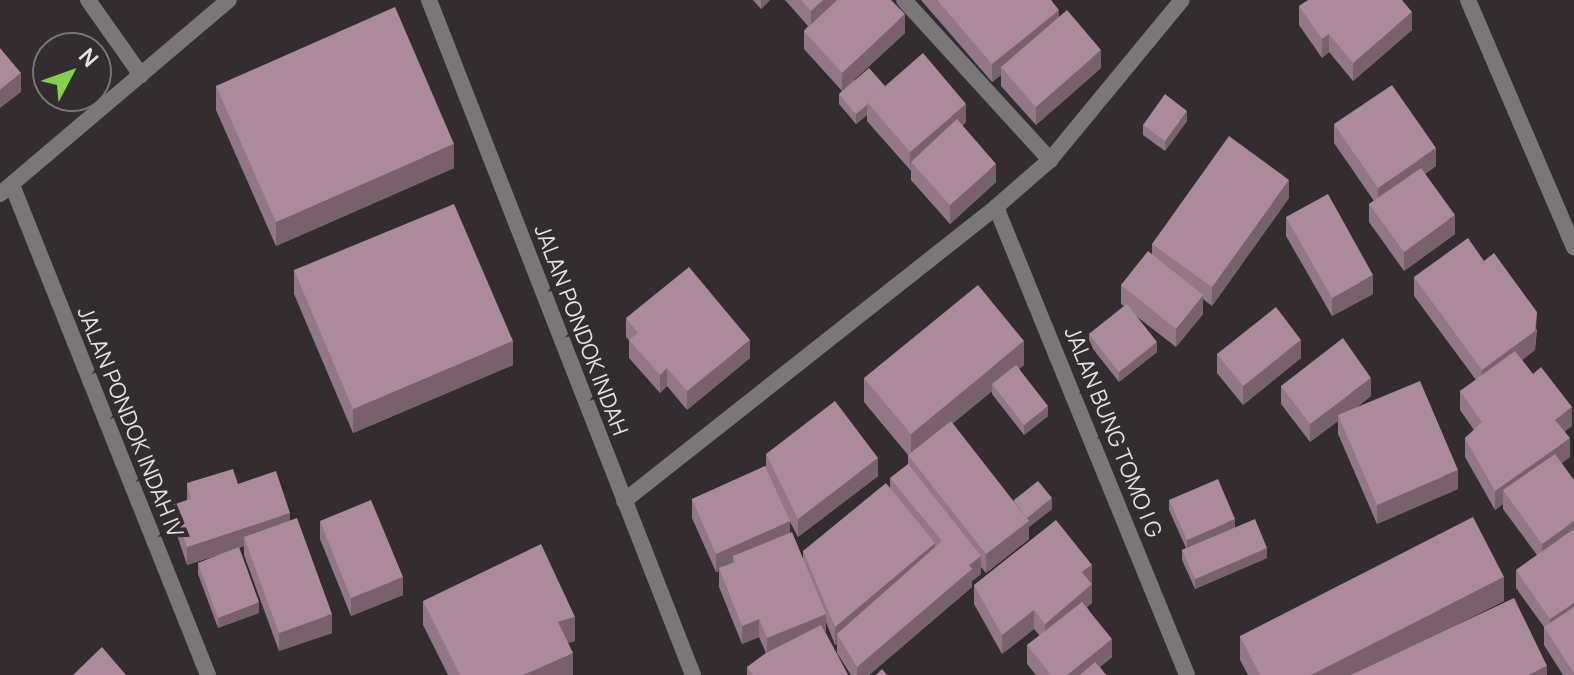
<!DOCTYPE html>
<style>
body{margin:0}
#map{position:relative;width:1574px;height:675px;overflow:hidden;background:#332d30;font-family:Manrope,sans-serif}
div>[style]{position:absolute}
[style*='--x']{left:calc(var(--x)*1px);top:calc(var(--y)*1px);width:calc(var(--w)*1px);rotate:calc(var(--a)*1deg)}
.minor>*{height:16px;margin:-8px;padding:0 8px;transform-origin:8px;border-radius:8px;background:#7a7778}
.wall>*{inset:0;background:#937786}
.shaded-wall>*{inset:0;background:#78616d}
.building>*{inset:0;background:#ab8a9c}
span{translate:-50% -50%;white-space:nowrap;text-align:center;line-height:1.15;-webkit-text-stroke:8px #332d30;paint-order:stroke}
.street-label{font-size:22px;color:#e5e1e3}
.north{position:absolute;left:32px;top:32px;width:80px;height:80px;box-sizing:border-box;background:#332d30;border:2px solid #7a7578;border-radius:50%;rotate:49deg;font-size:22px;font-weight:700;line-height:32px;text-align:center;color:#e5e1e3}
.north::after{content:'';display:block;margin:auto;width:28px;height:36px;background:#83d04e;clip-path:polygon(50% 0,100% 100%,50% 72%,0 100%)}
</style>
<div id="map">
<div class="minor">
<div style="--x:88;--y:0;--w:92;--a:54.8"></div>
<div style="--x:429;--y:0;--w:725;--a:68.64"></div>
<div style="--x:904;--y:0;--w:217;--a:47.6"></div>
<div style="--x:1468;--y:0;--w:269;--a:66.8"></div>
<div style="--x:12;--y:185;--w:528;--a:68.2"></div>
<div style="--x:0;--y:194;--w:300;--a:-40.3"></div>
<div style="--x:996;--y:207;--w:505;--a:67.8"></div>
<div style="--x:624;--y:501;--w:474;--a:-38.3"></div>
<div style="--x:996;--y:207;--w:72;--a:-41"></div>
<div style="--x:1050;--y:160;--w:207;--a:-50.5"></div>
</div>
<div class="wall">
<div style="clip-path:polygon(753px 0,770px 0,761px 9px)"></div>
<div style="clip-path:polygon(785px 0,891px 0,905px 33px,854px 80px,885px 86px,966px 122px,962px 126px,996px 182px,950px 224px,911px 180px,911px 171px,867px 121px,867px 115px,856px 124px,839px 104px,839px 94px,842px 91px,804px 49px,804px 31px,808px 26px)"></div>
<div style="clip-path:polygon(921px 0,1051px 0,1059px 17px,1101px 68px,1036px 125px,1001px 86px,1001px 75px,992px 82px)"></div>
<div style="clip-path:polygon(1299px 6px,1412px 30px,1353px 81px,1329px 52px,1322px 58px,1299px 25px)"></div>
<div style="clip-path:polygon(216px 86px,454px 168px,276px 246px,216px 110px)"></div>
<div style="clip-path:polygon(1187px 121px,1165px 151px,1143px 135px,1143px 125px)"></div>
<div style="clip-path:polygon(1334px 124px,1436px 166px,1425px 174px,1455px 234px,1404px 271px,1369px 222px,1369px 204px,1374px 201px,1334px 143px)"></div>
<div style="clip-path:polygon(1289px 198px,1212px 306px,1203px 299px,1203px 314px,1176px 347px,1136px 316px,1157px 352px,1119px 382px,1089px 344px,1089px 334px,1124px 306px,1121px 304px,1121px 285px,1152px 255px,1152px 244px)"></div>
<div style="clip-path:polygon(1286px 217px,1373px 294px,1332px 316px,1286px 236px)"></div>
<div style="clip-path:polygon(1484px 261px,1537px 330px,1535px 350px,1522px 360px,1572px 426px,1565px 431px,1570px 457px,1562px 463px,1574px 675px,1563px 675px,1544px 645px,1544px 627px,1516px 588px,1516px 570px,1537px 555px,1503px 509px,1503px 504px,1495px 510px,1465px 457px,1465px 438px,1474px 430px,1460px 410px,1460px 391px,1476px 380px,1414px 296px,1414px 277px)"></div>
<div style="clip-path:polygon(294px 270px,513px 365px,353px 433px,294px 294px)"></div>
<div style="clip-path:polygon(626px 318px,750px 358px,687px 410px,667px 386px,660px 393px,629px 358px,629px 340px,626px 337px)"></div>
<div style="clip-path:polygon(1217px 354px,1301px 358px,1243px 405px,1217px 373px)"></div>
<div style="clip-path:polygon(1024px 365px,1019px 369px,1048px 416px,1024px 435px,992px 394px,992px 391px,952px 424px,1014px 502px,1014px 500px,1052px 509px,1029px 527px,1029px 539px,986px 573px,981px 567px,981px 574px,972px 581px,972px 587px,869px 675px,851px 675px,837px 653px,837px 644px,835px 645px,826px 622px,826px 633px,848px 675px,747px 675px,747px 667px,766px 653px,759px 637px,742px 644px,719px 587px,719px 571px,716px 572px,692px 518px,692px 499px,766px 466px,766px 454px,878px 476px,798px 537px,790px 522px,790px 533px,803px 560px,803px 551px,890px 488px,890px 478px,908px 465px,908px 455px,864px 402px,864px 378px)"></div>
<div style="clip-path:polygon(1281px 386px,1371px 396px,1356px 408px,1458px 489px,1377px 524px,1338px 434px,1338px 421px,1310px 442px,1281px 404px)"></div>
<div style="clip-path:polygon(187px 483px,238px 484px,290px 521px,332px 633px,279px 651px,244px 555px,244px 546px,239px 548px,259px 613px,218px 628px,198px 574px,198px 563px,228px 552px,187px 565px,173px 523px,173px 505px,187px 500px)"></div>
<div style="clip-path:polygon(1169px 500px,1235px 527px,1267px 558px,1195px 589px,1182px 560px,1182px 550px,1186px 548px,1169px 510px)"></div>
<div style="clip-path:polygon(320px 521px,403px 595px,351px 616px,320px 539px)"></div>
<div style="clip-path:polygon(1092px 583px,1092px 603px,1087px 607px,1112px 657px,1100px 667px,1106px 675px,1036px 675px,1027px 664px,1027px 645px,1040px 636px,1034px 629px,1002px 654px,974px 604px,974px 585px)"></div>
<div style="clip-path:polygon(423px 601px,575px 641px,568px 643px,573px 675px,448px 675px,423px 625px)"></div>
<div style="clip-path:polygon(1504px 601px,1454px 626px,1547px 675px,1248px 675px,1240px 660px,1240px 636px)"></div>
</div>
<div class="shaded-wall">
<div style="clip-path:polygon(761px 0,770px 0,761px 9px)"></div>
<div style="clip-path:polygon(823px 0,843px 0,811px 29px,811px 11px)"></div>
<div style="clip-path:polygon(1059px 10px,1059px 28px,1001px 67px,1001px 75px,992px 82px,992px 64px)"></div>
<div style="clip-path:polygon(1412px 12px,1412px 30px,1353px 81px,1353px 63px)"></div>
<div style="clip-path:polygon(905px 14px,905px 33px,842px 91px,842px 73px)"></div>
<div style="clip-path:polygon(1329px 34px,1329px 52px,1322px 58px,1322px 39px)"></div>
<div style="clip-path:polygon(1101px 50px,1101px 68px,1036px 125px,1036px 107px)"></div>
<div style="clip-path:polygon(21px 73px,21px 92px,0 108px,0 90px)"></div>
<div style="clip-path:polygon(966px 104px,966px 122px,915px 167px,911px 162px,910px 171px,910px 152px)"></div>
<div style="clip-path:polygon(867px 105px,867px 115px,856px 124px,856px 114px)"></div>
<div style="clip-path:polygon(1187px 111px,1187px 121px,1165px 151px,1165px 141px)"></div>
<div style="clip-path:polygon(454px 144px,454px 168px,276px 246px,276px 222px)"></div>
<div style="clip-path:polygon(1436px 148px,1436px 166px,1378px 206px,1378px 188px)"></div>
<div style="clip-path:polygon(996px 164px,996px 182px,950px 224px,950px 205px)"></div>
<div style="clip-path:polygon(1289px 180px,1289px 198px,1212px 306px,1212px 287px)"></div>
<div style="clip-path:polygon(1455px 215px,1455px 234px,1404px 271px,1404px 252px)"></div>
<div style="clip-path:polygon(1373px 275px,1373px 294px,1332px 316px,1332px 298px)"></div>
<div style="clip-path:polygon(1203px 295px,1203px 314px,1176px 347px,1176px 329px)"></div>
<div style="clip-path:polygon(1537px 312px,1535px 350px,1482px 388px,1482px 370px)"></div>
<div style="clip-path:polygon(750px 340px,750px 358px,687px 410px,687px 391px)"></div>
<div style="clip-path:polygon(1301px 340px,1301px 358px,1243px 405px,1243px 386px)"></div>
<div style="clip-path:polygon(513px 341px,513px 365px,353px 433px,353px 409px)"></div>
<div style="clip-path:polygon(1024px 341px,1024px 365px,996px 388px,992px 384px,992px 391px,911px 458px,911px 434px)"></div>
<div style="clip-path:polygon(1157px 342px,1157px 352px,1119px 382px,1119px 372px)"></div>
<div style="clip-path:polygon(667px 368px,667px 386px,660px 393px,660px 375px)"></div>
<div style="clip-path:polygon(1371px 378px,1371px 396px,1340px 420px,1338px 415px,1338px 421px,1310px 442px,1310px 424px)"></div>
<div style="clip-path:polygon(1048px 406px,1048px 416px,1024px 435px,1024px 425px)"></div>
<div style="clip-path:polygon(1572px 407px,1572px 426px,1555px 438px,1555px 420px)"></div>
<div style="clip-path:polygon(1570px 438px,1570px 457px,1510px 499px,1503px 490px,1503px 504px,1495px 510px,1495px 491px)"></div>
<div style="clip-path:polygon(878px 458px,878px 476px,798px 537px,798px 519px)"></div>
<div style="clip-path:polygon(1458px 470px,1458px 489px,1377px 524px,1377px 505px)"></div>
<div style="clip-path:polygon(1052px 498px,1052px 509px,1029px 527px,1029px 539px,986px 573px,986px 554px,1027px 518px)"></div>
<div style="clip-path:polygon(290px 513px,290px 531px,244px 537px,244px 546px,187px 565px,187px 547px)"></div>
<div style="clip-path:polygon(1235px 519px,1235px 529px,1187px 550px,1187px 540px)"></div>
<div style="clip-path:polygon(790px 521px,790px 540px,733px 556px,733px 565px,719px 568px,719px 571px,716px 572px,716px 554px)"></div>
<div style="clip-path:polygon(1574px 521px,1574px 540px,1542px 563px,1542px 544px)"></div>
<div style="clip-path:polygon(935px 543px,935px 561px,837px 634px,837px 644px,835px 645px,835px 627px)"></div>
<div style="clip-path:polygon(1267px 548px,1267px 558px,1195px 589px,1195px 579px)"></div>
<div style="clip-path:polygon(981px 556px,981px 574px,972px 581px,972px 587px,869px 675px,857px 675px,857px 667px,969px 565px)"></div>
<div style="clip-path:polygon(1092px 565px,1092px 584px,1082px 572px)"></div>
<div style="clip-path:polygon(403px 577px,403px 595px,351px 616px,351px 598px)"></div>
<div style="clip-path:polygon(1504px 577px,1504px 601px,1358px 675px,1311px 675px)"></div>
<div style="clip-path:polygon(1092px 584px,1092px 603px,1045px 642px,1045px 624px)"></div>
<div style="clip-path:polygon(259px 602px,259px 613px,218px 628px,218px 618px)"></div>
<div style="clip-path:polygon(1574px 603px,1574px 621px,1550px 637px,1550px 619px)"></div>
<div style="clip-path:polygon(1034px 610px,1034px 629px,1002px 654px,1002px 635px)"></div>
<div style="clip-path:polygon(332px 614px,332px 633px,279px 651px,279px 633px)"></div>
<div style="clip-path:polygon(826px 614px,826px 633px,767px 656px,767px 638px)"></div>
<div style="clip-path:polygon(575px 617px,575px 641px,558px 646px,558px 622px)"></div>
<div style="clip-path:polygon(759px 619px,759px 637px,742px 644px,742px 626px)"></div>
<div style="clip-path:polygon(1112px 639px,1112px 657px,1090px 675px,1067px 675px)"></div>
<div style="clip-path:polygon(573px 653px,573px 675px,523px 675px)"></div>
<div style="clip-path:polygon(1547px 666px,1547px 675px,1528px 675px)"></div>
</div>
<div class="building">
<div style="clip-path:polygon(801px 0,823px 0,811px 11px)"></div>
<div style="clip-path:polygon(837px 0,891px 0,905px 14px,842px 73px,804px 31px)"></div>
<div style="clip-path:polygon(937px 0,1051px 0,1059px 10px,992px 64px)"></div>
<div style="clip-path:polygon(1308px 0,1402px 0,1412px 12px,1353px 63px,1329px 34px,1322px 39px,1299px 6px)"></div>
<div style="clip-path:polygon(395px 7px,454px 144px,276px 222px,216px 86px)"></div>
<div style="clip-path:polygon(1067px 10px,1101px 50px,1036px 107px,1001px 67px)"></div>
<div style="clip-path:polygon(0 48px,21px 73px,0 90px)"></div>
<div style="clip-path:polygon(923px 53px,966px 104px,910px 152px,867px 102px)"></div>
<div style="clip-path:polygon(869px 68px,885px 86px,867px 102px,867px 105px,856px 114px,839px 94px)"></div>
<div style="clip-path:polygon(1392px 85px,1436px 148px,1378px 188px,1334px 124px)"></div>
<div style="clip-path:polygon(1165px 94px,1187px 111px,1165px 141px,1143px 125px)"></div>
<div style="clip-path:polygon(957px 119px,996px 164px,950px 205px,911px 162px)"></div>
<div style="clip-path:polygon(1229px 136px,1289px 180px,1212px 287px,1152px 244px)"></div>
<div style="clip-path:polygon(1421px 168px,1455px 215px,1404px 252px,1369px 204px)"></div>
<div style="clip-path:polygon(1328px 194px,1373px 275px,1332px 298px,1286px 217px)"></div>
<div style="clip-path:polygon(454px 204px,513px 341px,353px 409px,294px 270px)"></div>
<div style="clip-path:polygon(1468px 238px,1484px 261px,1494px 253px,1537px 312px,1535px 331px,1482px 370px,1414px 277px)"></div>
<div style="clip-path:polygon(1148px 251px,1203px 295px,1176px 329px,1121px 285px)"></div>
<div style="clip-path:polygon(689px 267px,750px 340px,687px 391px,667px 368px,660px 375px,629px 340px,638px 333px,626px 318px)"></div>
<div style="clip-path:polygon(978px 285px,1024px 341px,911px 434px,864px 378px)"></div>
<div style="clip-path:polygon(1127px 304px,1157px 342px,1119px 372px,1089px 334px)"></div>
<div style="clip-path:polygon(1276px 307px,1301px 340px,1243px 386px,1217px 354px)"></div>
<div style="clip-path:polygon(1343px 338px,1371px 378px,1310px 424px,1281px 386px)"></div>
<div style="clip-path:polygon(1515px 351px,1533px 374px,1541px 367px,1572px 407px,1555px 420px,1570px 438px,1495px 491px,1465px 438px,1482px 422px,1460px 391px)"></div>
<div style="clip-path:polygon(1016px 365px,1048px 406px,1024px 425px,992px 384px)"></div>
<div style="clip-path:polygon(1420px 381px,1458px 470px,1377px 505px,1338px 415px)"></div>
<div style="clip-path:polygon(835px 401px,878px 458px,798px 519px,766px 454px)"></div>
<div style="clip-path:polygon(951px 421px,1029px 521px,986px 554px,908px 455px)"></div>
<div style="clip-path:polygon(1555px 454px,1574px 480px,1574px 521px,1542px 544px,1503px 490px)"></div>
<div style="clip-path:polygon(908px 464px,981px 556px,969px 565px,972px 569px,857px 667px,837px 634px,942px 541px,890px 478px)"></div>
<div style="clip-path:polygon(765px 466px,790px 521px,716px 554px,692px 499px)"></div>
<div style="clip-path:polygon(233px 469px,238px 484px,276px 471px,290px 513px,187px 547px,173px 505px,191px 499px,187px 483px)"></div>
<div style="clip-path:polygon(1218px 479px,1235px 519px,1187px 540px,1169px 500px)"></div>
<div style="clip-path:polygon(1038px 481px,1052px 498px,1027px 518px,1014px 500px)"></div>
<div style="clip-path:polygon(886px 483px,935px 543px,835px 627px,803px 551px)"></div>
<div style="clip-path:polygon(371px 500px,403px 577px,351px 598px,320px 521px)"></div>
<div style="clip-path:polygon(1473px 517px,1504px 577px,1311px 675px,1260px 675px,1240px 636px)"></div>
<div style="clip-path:polygon(297px 518px,332px 614px,279px 633px,244px 537px)"></div>
<div style="clip-path:polygon(1255px 519px,1267px 548px,1195px 579px,1182px 550px)"></div>
<div style="clip-path:polygon(1056px 520px,1092px 565px,1082px 572px,1092px 584px,1045px 624px,1034px 610px,1002px 635px,974px 585px)"></div>
<div style="clip-path:polygon(1574px 529px,1574px 603px,1550px 619px,1516px 570px)"></div>
<div style="clip-path:polygon(792px 532px,826px 614px,767px 638px,759px 619px,742px 626px,719px 568px,735px 562px,733px 556px)"></div>
<div style="clip-path:polygon(541px 544px,575px 617px,558px 622px,573px 653px,523px 675px,460px 675px,423px 601px)"></div>
<div style="clip-path:polygon(239px 547px,259px 602px,218px 618px,198px 563px)"></div>
<div style="clip-path:polygon(1514px 598px,1547px 666px,1528px 675px,1351px 675px)"></div>
<div style="clip-path:polygon(1082px 602px,1112px 639px,1067px 675px,1051px 675px,1027px 645px)"></div>
<div style="clip-path:polygon(1574px 607px,1574px 673px,1544px 627px)"></div>
<div style="clip-path:polygon(821px 625px,848px 675px,753px 675px,747px 667px,768px 652px)"></div>
<div style="clip-path:polygon(102px 647px,126px 675px,73px 675px)"></div>
<div style="clip-path:polygon(1095px 662px,1106px 675px,1080px 675px)"></div>
<div style="clip-path:polygon(882px 669px,887px 675px,876px 675px)"></div>
</div>
<div class="street-label">
<span style="left:581px;top:330px;rotate:69deg">JALAN PONDOK INDAH</span>
<span style="left:130px;top:422px;rotate:68deg">JALAN PONDOK INDAH IV</span>
<span style="left:1113px;top:432px;rotate:68deg">JALAN BUNG TOMO I G</span>
</div>
<div class="north">N</div>
</div>
